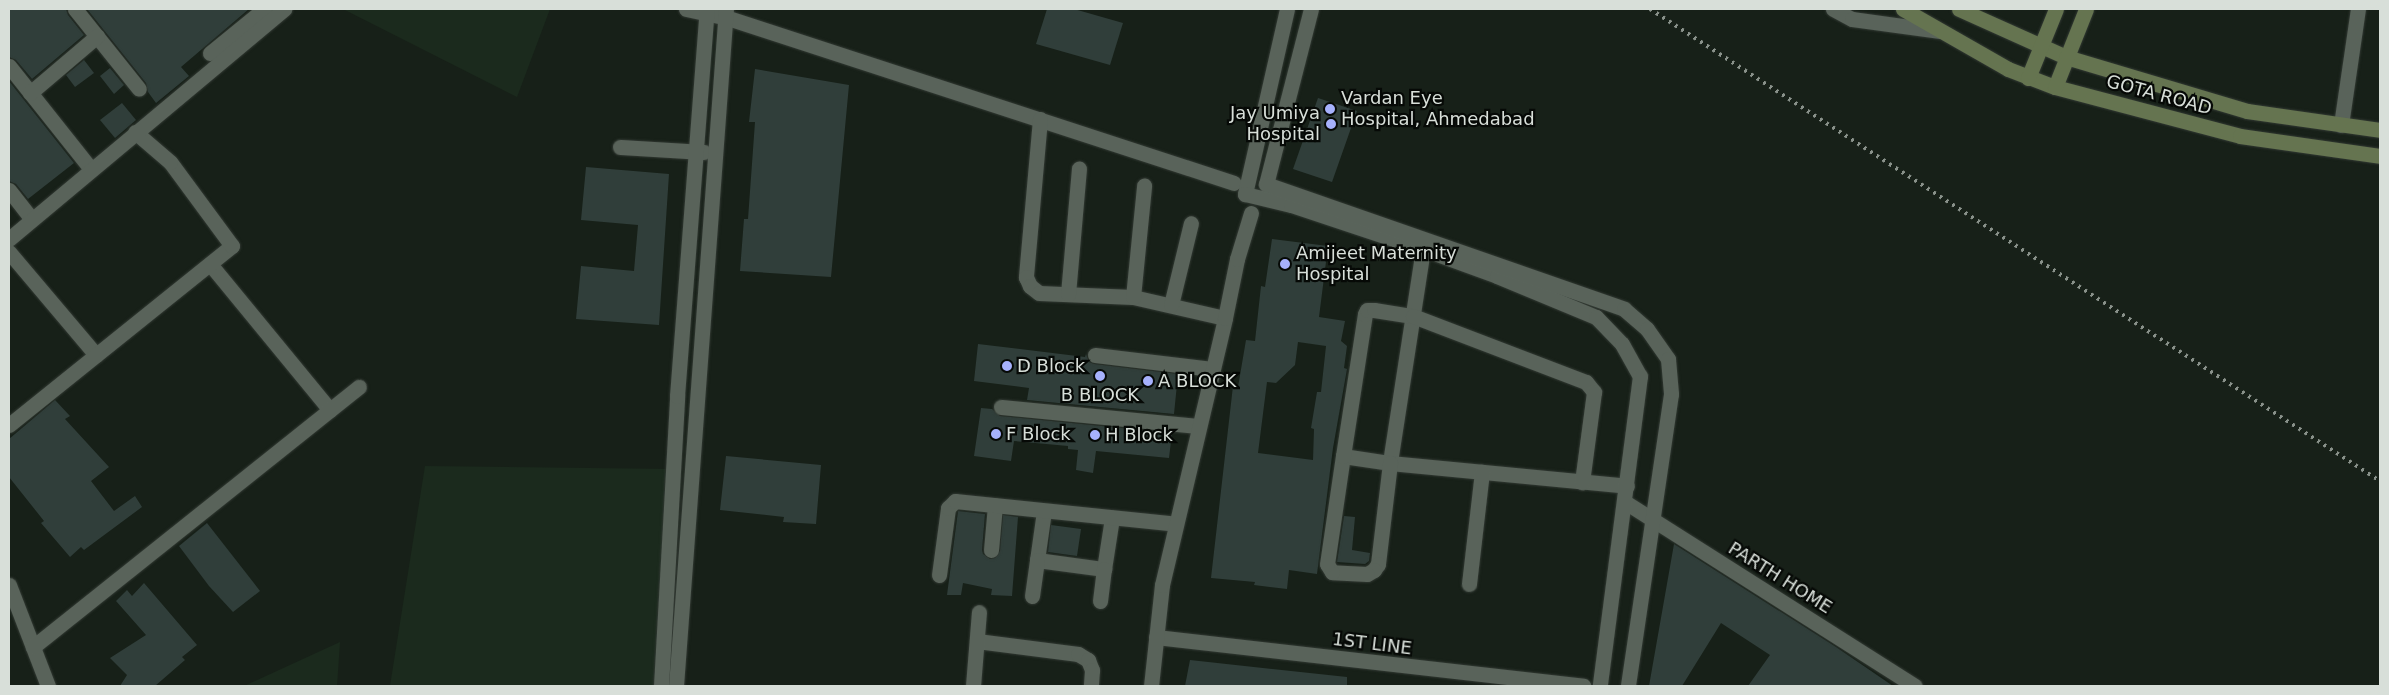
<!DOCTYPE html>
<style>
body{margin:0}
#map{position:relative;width:2389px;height:695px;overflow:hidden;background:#172018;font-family:"DejaVu Sans",sans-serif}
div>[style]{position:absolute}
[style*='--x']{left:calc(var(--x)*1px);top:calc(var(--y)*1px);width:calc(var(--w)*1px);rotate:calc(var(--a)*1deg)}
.built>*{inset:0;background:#1b2a1d}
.building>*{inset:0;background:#303e3a}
.roads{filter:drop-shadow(0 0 1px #323933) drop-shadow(0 0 1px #323933)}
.minor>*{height:15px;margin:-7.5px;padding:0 7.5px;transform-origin:7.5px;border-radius:7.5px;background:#59635a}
.tertiary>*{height:15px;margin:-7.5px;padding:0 7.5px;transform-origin:7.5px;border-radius:7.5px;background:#59635a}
.secondary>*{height:15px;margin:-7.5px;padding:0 7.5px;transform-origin:7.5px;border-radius:7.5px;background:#657450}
.rail>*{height:4px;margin-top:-2px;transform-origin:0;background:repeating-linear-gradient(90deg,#89918a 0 2.5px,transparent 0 7.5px)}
.dots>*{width:14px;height:14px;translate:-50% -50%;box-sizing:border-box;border:2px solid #060906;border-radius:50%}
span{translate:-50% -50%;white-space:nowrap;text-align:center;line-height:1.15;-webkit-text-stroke:4.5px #060906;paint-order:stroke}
.street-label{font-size:18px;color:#d8dfd9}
.poi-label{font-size:18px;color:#d8dfd9}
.left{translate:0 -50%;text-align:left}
.right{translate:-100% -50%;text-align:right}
.frame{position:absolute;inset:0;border:10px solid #d8dfd9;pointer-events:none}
</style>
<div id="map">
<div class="built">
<div style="clip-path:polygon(343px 9px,550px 9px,517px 97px)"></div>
<div style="clip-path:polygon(425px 466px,673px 469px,657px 686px,390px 686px)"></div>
<div style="clip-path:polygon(340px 642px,337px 686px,244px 686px)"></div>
</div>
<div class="building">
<div style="clip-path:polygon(9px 9px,66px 9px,68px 15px,84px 35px,32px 79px,16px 60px,9px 57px)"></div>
<div style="clip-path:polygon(87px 9px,249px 9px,181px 67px,189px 76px,156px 103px,148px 92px,146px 83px)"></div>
<div style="clip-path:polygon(1047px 9px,1074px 9px,1123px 23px,1110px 65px,1036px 44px)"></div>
<div style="clip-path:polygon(84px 60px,94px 73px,75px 87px,66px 75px)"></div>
<div style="clip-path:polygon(110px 68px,124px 85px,114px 94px,100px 76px)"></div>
<div style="clip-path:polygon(755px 69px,849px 85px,831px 277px,740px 271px,744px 219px,748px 219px,755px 122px,749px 122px)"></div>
<div style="clip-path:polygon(9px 81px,74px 163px,28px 199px,16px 184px,9px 181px)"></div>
<div style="clip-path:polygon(1318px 98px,1357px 111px,1332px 182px,1293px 169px)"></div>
<div style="clip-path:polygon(122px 103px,136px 120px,115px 138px,100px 120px)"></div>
<div style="clip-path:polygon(586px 167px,669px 174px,659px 325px,576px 319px,581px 266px,634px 271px,638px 225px,581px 220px)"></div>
<div style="clip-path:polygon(evenodd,1272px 239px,1328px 246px,1319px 317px,1345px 321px,1341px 341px,1347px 346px,1344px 368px,1347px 369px,1333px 448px,1317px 574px,1289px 570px,1287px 589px,1254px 585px,1255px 582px,1211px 578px,1233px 386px,1238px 387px,1246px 340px,1255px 341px,1261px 286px,1265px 287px,1272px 239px,1298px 342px,1326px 346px,1321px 392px,1317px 392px,1311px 428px,1314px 429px,1313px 460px,1258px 453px,1267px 382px,1276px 383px,1295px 365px,1298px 342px)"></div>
<div style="clip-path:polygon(978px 344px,1085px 357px,1086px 354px,1089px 362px,1094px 364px,1178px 374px,1174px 414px,1027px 400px,1029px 388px,974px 381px)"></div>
<div style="clip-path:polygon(55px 400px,70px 416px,65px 419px,109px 467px,91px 481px,114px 511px,135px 496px,142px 507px,84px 550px,81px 547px,70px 557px,41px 523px,44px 521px,9px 477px,9px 439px)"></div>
<div style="clip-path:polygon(981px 408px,992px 409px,1000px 416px,1172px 433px,1169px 458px,1096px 451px,1093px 473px,1076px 470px,1078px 450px,1068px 449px,1068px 446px,1014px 441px,1011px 461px,974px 456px)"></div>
<div style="clip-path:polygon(726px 456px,821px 465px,816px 524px,783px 522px,784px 517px,720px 510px)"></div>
<div style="clip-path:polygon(958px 511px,985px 514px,982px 550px,983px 554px,990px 559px,995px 558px,1000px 551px,1003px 515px,1018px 517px,1012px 596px,991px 595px,992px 589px,963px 583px,961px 595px,947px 595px)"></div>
<div style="clip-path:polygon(1344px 516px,1355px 517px,1352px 550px,1370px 553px,1369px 561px,1365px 564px,1337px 562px)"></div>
<div style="clip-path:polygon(207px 523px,260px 591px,233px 612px,209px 586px,179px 546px)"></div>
<div style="clip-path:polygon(1051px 525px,1081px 529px,1077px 556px,1048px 552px)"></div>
<div style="clip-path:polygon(1674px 544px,1836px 647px,1893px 686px,1748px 686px,1770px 655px,1721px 623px,1682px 686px,1649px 686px)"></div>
<div style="clip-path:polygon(144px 583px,197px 645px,182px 657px,185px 660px,155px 686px,120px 686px,127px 675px,110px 658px,146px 635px,116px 601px,127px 590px,132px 596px)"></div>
<div style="clip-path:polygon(1190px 660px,1347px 677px,1347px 686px,1185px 686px)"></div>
</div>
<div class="roads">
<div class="minor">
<div style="--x:75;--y:9;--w:102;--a:51.3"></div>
<div style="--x:686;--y:9;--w:40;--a:12"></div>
<div style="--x:725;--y:17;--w:535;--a:18.06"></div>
<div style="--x:210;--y:53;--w:70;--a:-39.2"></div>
<div style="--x:9;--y:66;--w:132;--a:51.5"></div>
<div style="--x:30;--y:93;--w:88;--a:-40.4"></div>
<div style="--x:1040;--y:119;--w:159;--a:95.1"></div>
<div style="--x:1026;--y:277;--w:10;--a:66"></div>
<div style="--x:1030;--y:286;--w:11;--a:38"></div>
<div style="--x:1039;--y:293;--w:94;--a:2.4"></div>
<div style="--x:1133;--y:297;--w:94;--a:12.9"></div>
<div style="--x:2341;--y:125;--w:117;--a:-81.7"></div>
<div style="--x:620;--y:147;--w:84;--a:3.4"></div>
<div style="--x:9;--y:190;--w:36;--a:52"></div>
<div style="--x:1423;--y:249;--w:217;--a:98.8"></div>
<div style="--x:1390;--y:463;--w:238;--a:5.5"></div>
<div style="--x:9;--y:252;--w:135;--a:49.8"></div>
<div style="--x:210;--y:264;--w:189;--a:50.6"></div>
<div style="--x:1068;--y:294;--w:126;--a:-85"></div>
<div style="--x:1133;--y:297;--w:112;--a:-84.3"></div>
<div style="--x:1171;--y:305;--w:84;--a:-76.3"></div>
<div style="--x:1095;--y:355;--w:118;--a:6.8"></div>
<div style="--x:1001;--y:407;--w:198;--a:5.5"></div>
<div style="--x:9;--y:425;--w:286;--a:-38.8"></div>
<div style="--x:232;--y:246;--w:104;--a:-126.4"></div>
<div style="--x:170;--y:162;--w:46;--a:-139.4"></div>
<div style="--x:1343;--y:456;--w:48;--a:8.5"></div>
<div style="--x:1390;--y:463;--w:102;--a:96.8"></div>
<div style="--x:1378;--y:564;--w:7;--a:124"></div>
<div style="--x:1374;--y:570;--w:8;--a:150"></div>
<div style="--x:1367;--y:574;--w:35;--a:-177"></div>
<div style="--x:1332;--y:572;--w:9;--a:-122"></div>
<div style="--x:1327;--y:564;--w:109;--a:-81.6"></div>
<div style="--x:1343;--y:456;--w:144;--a:-81.2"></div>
<div style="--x:1365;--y:314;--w:4;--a:-63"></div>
<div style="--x:1367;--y:310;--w:7;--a:0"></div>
<div style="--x:1374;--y:310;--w:39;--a:9"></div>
<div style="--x:1413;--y:316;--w:185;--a:20.9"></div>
<div style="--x:1586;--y:382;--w:13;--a:51"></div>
<div style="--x:1594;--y:392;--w:91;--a:97.6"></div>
<div style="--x:1625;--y:502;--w:343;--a:32.4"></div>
<div style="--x:1044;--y:511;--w:49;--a:98.1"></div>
<div style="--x:1037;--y:560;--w:68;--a:7.7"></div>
<div style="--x:1104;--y:569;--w:52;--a:-81.1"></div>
<div style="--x:991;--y:550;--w:45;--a:-84.9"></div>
<div style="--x:939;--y:575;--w:68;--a:-82.3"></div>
<div style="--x:948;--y:508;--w:10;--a:-45"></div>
<div style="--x:955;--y:501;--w:222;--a:5.9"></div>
<div style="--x:1469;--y:584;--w:113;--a:-83.4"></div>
<div style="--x:9;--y:585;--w:108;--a:68.9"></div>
<div style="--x:1032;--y:596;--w:36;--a:-82"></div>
<div style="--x:1100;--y:601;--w:32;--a:-83"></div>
<div style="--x:1156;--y:637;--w:430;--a:6.5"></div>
<div style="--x:977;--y:641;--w:102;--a:7.3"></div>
<div style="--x:1078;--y:654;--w:12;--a:31"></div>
<div style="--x:1088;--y:660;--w:11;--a:68"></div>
<div style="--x:1092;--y:670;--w:16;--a:94"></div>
<div style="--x:33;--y:647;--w:417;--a:-38.6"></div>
<div style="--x:661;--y:686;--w:290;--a:-86.8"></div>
<div style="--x:677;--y:396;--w:388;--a:-85.6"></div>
<div style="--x:676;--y:686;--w:679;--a:-85.78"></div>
<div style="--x:973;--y:686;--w:74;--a:-85.4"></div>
<div style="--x:1151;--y:686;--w:102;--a:-83.8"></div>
<div style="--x:1162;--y:585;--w:274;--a:-76.7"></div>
<div style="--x:1225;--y:318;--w:60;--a:-78.5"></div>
<div style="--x:1237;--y:259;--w:48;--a:-73.1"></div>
</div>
<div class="tertiary">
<div style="--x:1287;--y:9;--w:190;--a:102.8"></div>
<div style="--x:1245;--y:194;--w:47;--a:13.4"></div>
<div style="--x:1291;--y:205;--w:139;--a:18.4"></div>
<div style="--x:1423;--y:249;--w:79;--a:20"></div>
<div style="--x:1497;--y:276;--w:107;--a:22.5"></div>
<div style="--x:1596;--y:317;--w:37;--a:46"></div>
<div style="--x:1622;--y:344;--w:37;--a:61"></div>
<div style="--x:1640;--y:376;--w:313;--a:97.4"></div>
<div style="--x:1311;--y:9;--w:181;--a:104.4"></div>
<div style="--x:1266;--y:184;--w:379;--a:19.2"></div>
<div style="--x:1624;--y:309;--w:30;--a:41"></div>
<div style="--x:1647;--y:329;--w:37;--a:55"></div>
<div style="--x:1668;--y:359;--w:35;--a:85"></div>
<div style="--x:1671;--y:394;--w:295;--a:98.4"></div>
<div style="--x:1833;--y:9;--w:21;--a:28"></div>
<div style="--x:1852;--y:19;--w:89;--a:7.8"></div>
<div style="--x:9;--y:239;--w:359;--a:-39.9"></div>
</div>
<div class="secondary">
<div style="--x:1903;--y:9;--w:121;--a:29.7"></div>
<div style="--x:2008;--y:69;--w:50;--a:21"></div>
<div style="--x:2055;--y:87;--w:191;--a:14.8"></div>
<div style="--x:2240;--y:136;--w:141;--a:8.1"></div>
<div style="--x:1959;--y:9;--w:117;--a:24.2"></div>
<div style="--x:2066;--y:57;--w:189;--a:16.6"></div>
<div style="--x:2247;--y:111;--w:134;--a:8.1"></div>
<div style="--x:2028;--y:78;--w:74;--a:-67.9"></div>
<div style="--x:2055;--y:87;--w:84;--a:-68.3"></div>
</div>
</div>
<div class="rail">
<div style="--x:1650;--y:9;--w:869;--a:32.89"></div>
</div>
<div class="dots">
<div style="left:1330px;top:109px;background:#a6b1fc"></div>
<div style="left:1331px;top:124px;background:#a6b1fc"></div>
<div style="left:1285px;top:264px;background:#a6b1fc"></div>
<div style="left:1007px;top:366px;background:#a6b1fc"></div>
<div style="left:1100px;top:376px;background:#a6b1fc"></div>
<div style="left:1148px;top:381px;background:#a6b1fc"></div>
<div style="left:996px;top:434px;background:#a6b1fc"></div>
<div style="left:1095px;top:435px;background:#a6b1fc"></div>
</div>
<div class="street-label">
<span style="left:2159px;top:95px;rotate:15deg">GOTA ROAD</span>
<span style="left:1780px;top:578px;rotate:32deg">PARTH HOME</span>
<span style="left:1372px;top:644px;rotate:7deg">1ST LINE</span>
</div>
<div class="poi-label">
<span class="left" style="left:1341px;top:109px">Vardan Eye<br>Hospital, Ahmedabad</span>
<span class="right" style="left:1320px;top:124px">Jay Umiya<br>Hospital</span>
<span class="left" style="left:1296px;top:264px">Amijeet Maternity<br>Hospital</span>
<span class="left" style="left:1017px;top:366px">D Block</span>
<span class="left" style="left:1158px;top:381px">A BLOCK</span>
<span style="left:1100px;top:395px">B BLOCK</span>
<span class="left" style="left:1006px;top:434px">F Block</span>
<span class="left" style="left:1105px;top:435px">H Block</span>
</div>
<div class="frame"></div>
</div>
